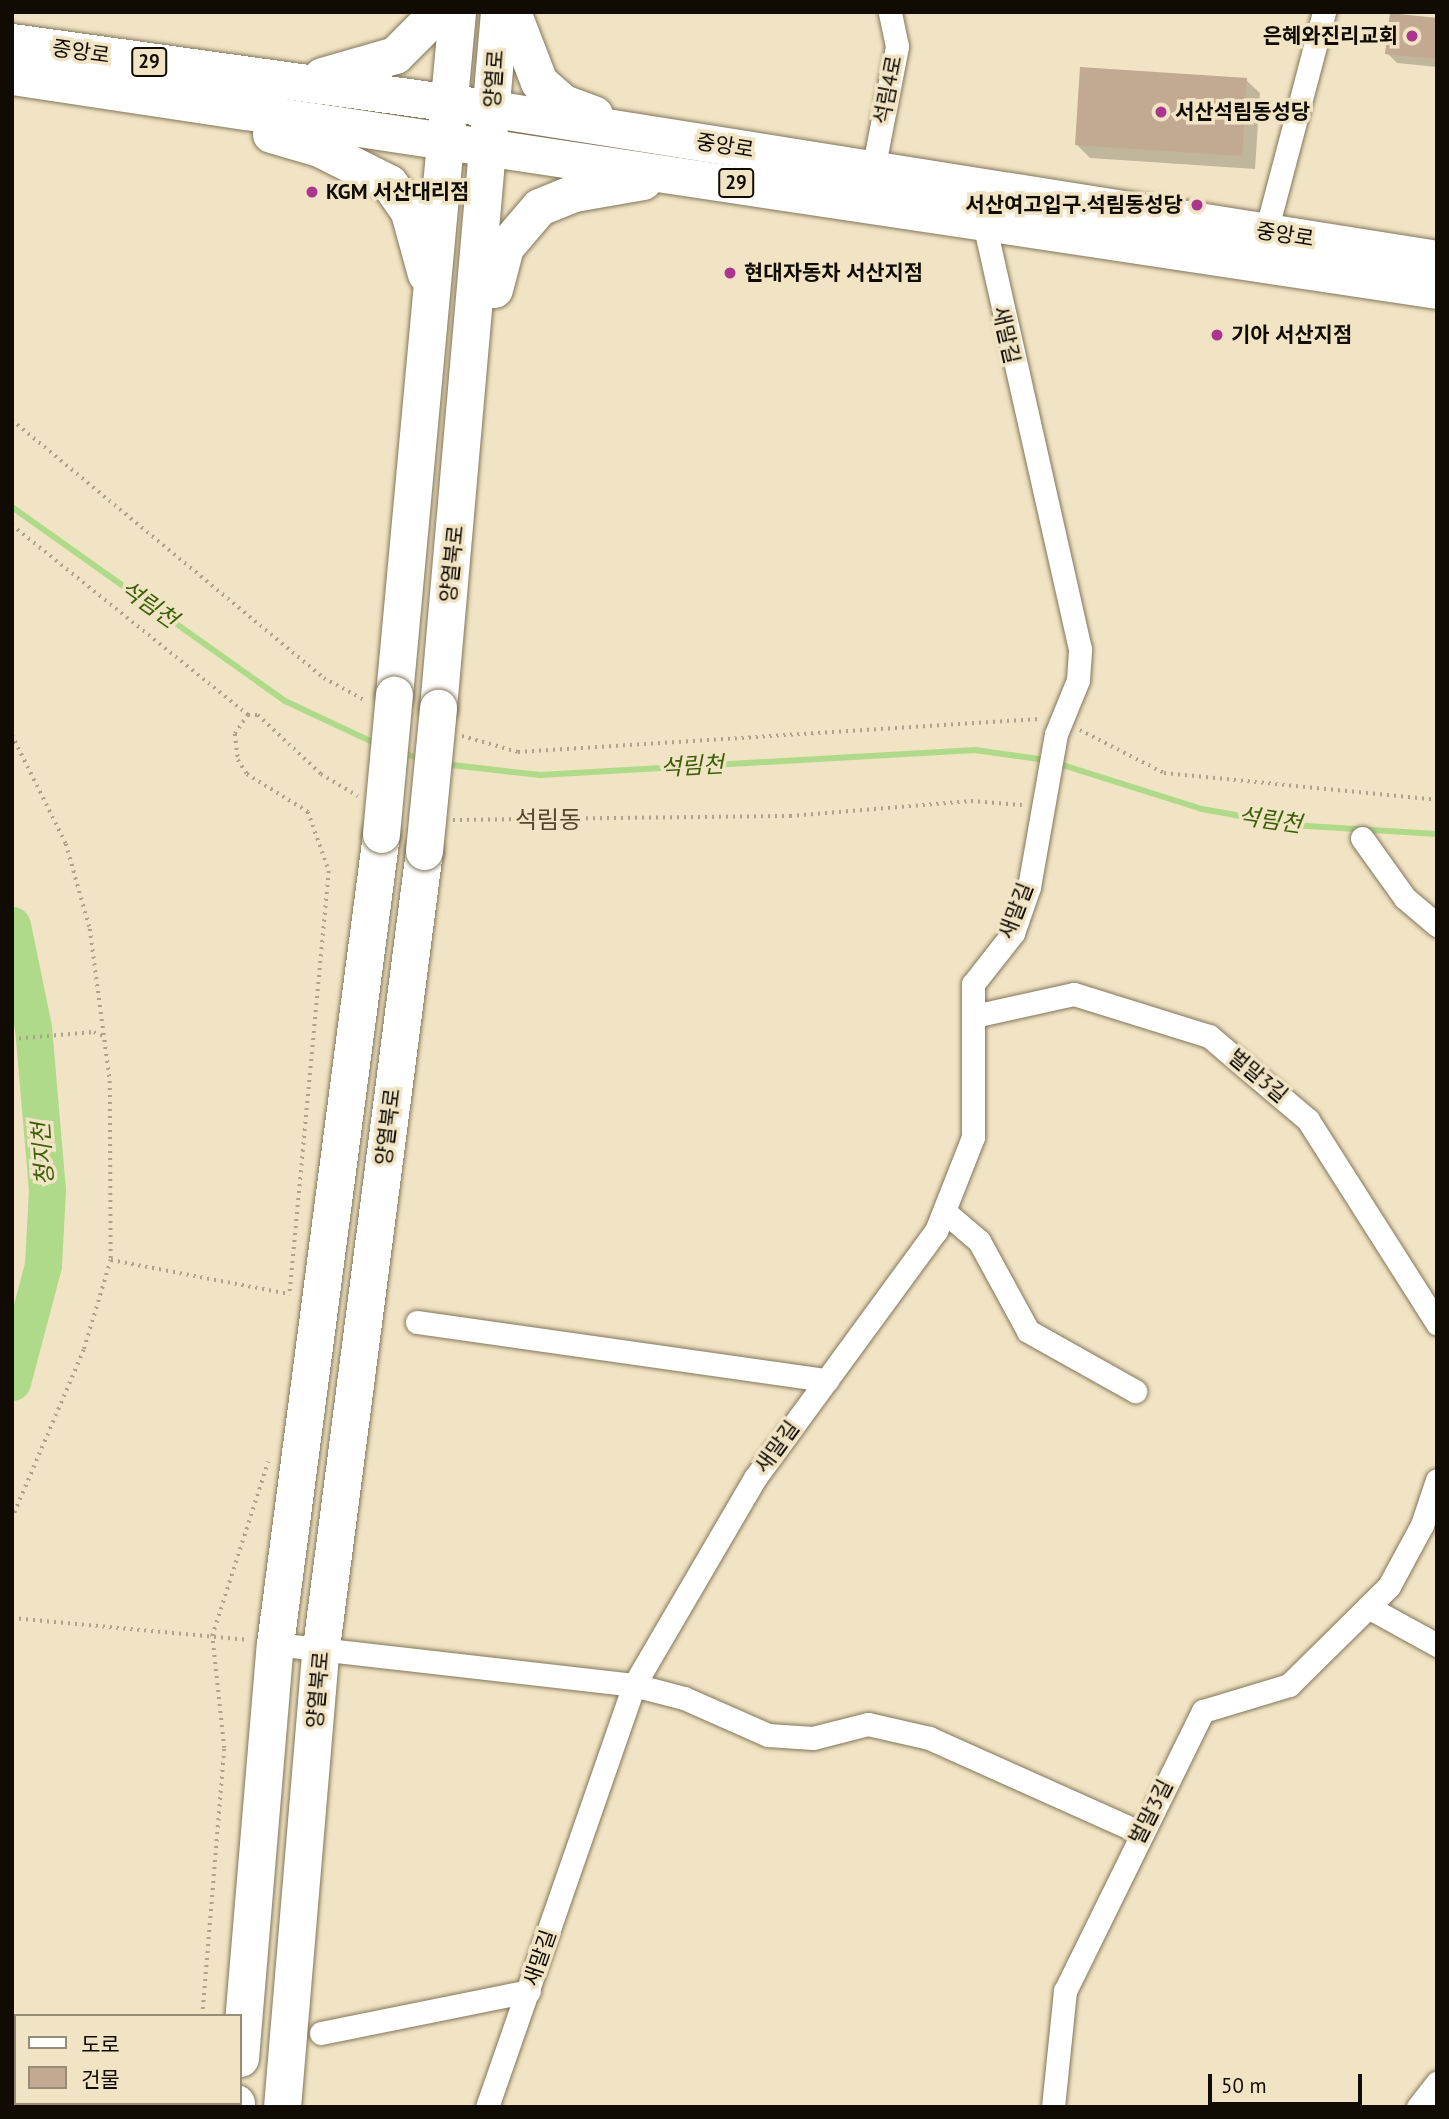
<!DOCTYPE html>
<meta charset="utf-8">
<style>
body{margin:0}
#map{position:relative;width:1449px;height:2119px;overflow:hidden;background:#f1e4c4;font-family:"PT Sans","Noto Sans KR",sans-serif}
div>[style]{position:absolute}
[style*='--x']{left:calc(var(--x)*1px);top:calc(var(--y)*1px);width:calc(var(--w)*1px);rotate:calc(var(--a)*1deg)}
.shadow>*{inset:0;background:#0003}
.stream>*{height:6px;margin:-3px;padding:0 3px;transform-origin:3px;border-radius:3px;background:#afda89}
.river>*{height:37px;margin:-18.5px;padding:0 18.5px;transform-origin:18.5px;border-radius:18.5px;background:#afda89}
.building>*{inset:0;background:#c2a991}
.path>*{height:3.5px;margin-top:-1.75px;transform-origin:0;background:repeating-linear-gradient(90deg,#ada38a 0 2px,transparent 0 7px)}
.roads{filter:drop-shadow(0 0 2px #82765a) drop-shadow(0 0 2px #82765a)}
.minor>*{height:23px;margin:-11.5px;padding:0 11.5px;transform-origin:11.5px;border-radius:11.5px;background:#fff}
.primary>*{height:37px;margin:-18.5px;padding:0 18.5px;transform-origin:18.5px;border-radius:18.5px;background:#fff}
.bridges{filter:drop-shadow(0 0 2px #82765a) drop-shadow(0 0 2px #82765a)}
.primary-bridge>*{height:37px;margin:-18.5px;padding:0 18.5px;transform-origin:18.5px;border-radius:18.5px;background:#fff}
.dots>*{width:19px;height:19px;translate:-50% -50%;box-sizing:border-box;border:4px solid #f1e4c4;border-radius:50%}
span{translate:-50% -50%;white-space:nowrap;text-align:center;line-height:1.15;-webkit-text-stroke:7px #f1e4c4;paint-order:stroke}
.shield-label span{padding:2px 5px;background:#f1e4c4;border:2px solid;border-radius:5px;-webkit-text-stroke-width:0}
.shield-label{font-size:19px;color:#100b03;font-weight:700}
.poi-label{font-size:21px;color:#100b03;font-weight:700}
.right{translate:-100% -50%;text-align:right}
.left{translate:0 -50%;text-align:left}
.street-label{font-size:21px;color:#100b03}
.water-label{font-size:23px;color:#3a5f07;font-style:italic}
.quarter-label{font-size:24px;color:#53482d}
.frame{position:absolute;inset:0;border:14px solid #100b03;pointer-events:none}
.legend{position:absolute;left:14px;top:2014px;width:228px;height:91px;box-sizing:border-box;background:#f1e4c4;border:2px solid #978d77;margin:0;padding:9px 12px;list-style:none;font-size:21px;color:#100b03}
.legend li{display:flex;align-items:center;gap:14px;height:35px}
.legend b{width:35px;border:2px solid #978d77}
.scale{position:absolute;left:1208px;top:2074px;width:154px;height:32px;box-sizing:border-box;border:4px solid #100b03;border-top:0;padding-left:9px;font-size:21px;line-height:24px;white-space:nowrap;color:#100b03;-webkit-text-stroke:5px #f1e4c4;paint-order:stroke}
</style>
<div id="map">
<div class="shadow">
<div style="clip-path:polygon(1437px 19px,1437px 67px,1397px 63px,1387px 53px)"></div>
<div style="clip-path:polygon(1246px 80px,1260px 93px,1255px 169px,1090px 158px,1077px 145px)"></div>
</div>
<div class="stream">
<div style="--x:12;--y:507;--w:335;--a:35.4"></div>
<div style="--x:285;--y:701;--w:104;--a:25.1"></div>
<div style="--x:399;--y:752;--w:24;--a:17"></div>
<div style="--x:1056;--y:763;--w:153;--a:17.5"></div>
<div style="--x:1202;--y:809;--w:90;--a:10.2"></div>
<div style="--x:1291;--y:825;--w:146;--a:3.5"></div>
<div style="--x:443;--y:764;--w:98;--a:6.5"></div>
<div style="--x:540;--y:775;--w:436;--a:-3.3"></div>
<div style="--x:975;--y:750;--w:71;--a:8.1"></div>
</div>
<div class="river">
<div style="--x:12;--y:925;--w:104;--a:78.4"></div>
<div style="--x:33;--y:1027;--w:163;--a:85.1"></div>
<div style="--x:47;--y:1189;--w:76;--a:93"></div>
<div style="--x:43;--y:1265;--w:121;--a:104.8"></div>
</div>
<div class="building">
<div style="clip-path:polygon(1390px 13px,1437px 18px,1437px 59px,1385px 54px)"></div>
<div style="clip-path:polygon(1080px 67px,1247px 78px,1242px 156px,1075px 145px)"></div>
</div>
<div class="path">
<div style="--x:12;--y:420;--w:405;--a:39.6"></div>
<div style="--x:324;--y:678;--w:48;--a:28.7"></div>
<div style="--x:12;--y:525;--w:303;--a:38.8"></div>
<div style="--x:248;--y:715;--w:10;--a:0"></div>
<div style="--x:258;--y:715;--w:86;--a:43.1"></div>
<div style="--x:321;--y:774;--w:43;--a:30.7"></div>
<div style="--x:248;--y:715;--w:23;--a:124"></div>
<div style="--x:235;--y:734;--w:26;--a:83"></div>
<div style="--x:238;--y:760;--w:17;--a:57"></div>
<div style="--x:247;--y:774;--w:72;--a:31.9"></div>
<div style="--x:308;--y:812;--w:63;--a:70.4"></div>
<div style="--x:329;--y:871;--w:426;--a:95.3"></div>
<div style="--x:1080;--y:730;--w:94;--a:27.1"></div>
<div style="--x:1164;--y:773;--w:274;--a:5.6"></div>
<div style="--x:12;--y:735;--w:122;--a:63.6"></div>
<div style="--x:66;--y:844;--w:88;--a:74.2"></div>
<div style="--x:90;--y:929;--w:153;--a:82.5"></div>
<div style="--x:110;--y:1081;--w:179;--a:89.7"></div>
<div style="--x:111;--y:1260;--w:94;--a:106.7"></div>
<div style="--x:84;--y:1350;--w:184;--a:113.1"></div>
<div style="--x:462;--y:736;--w:58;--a:15.9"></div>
<div style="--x:518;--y:752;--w:522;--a:-3.62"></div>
<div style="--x:453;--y:820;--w:337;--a:-0.7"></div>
<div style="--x:790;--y:816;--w:182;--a:-4.7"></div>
<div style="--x:971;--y:801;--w:51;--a:4.5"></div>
<div style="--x:12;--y:1039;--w:82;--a:-4.9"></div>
<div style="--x:94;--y:1032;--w:12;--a:24"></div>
<div style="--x:111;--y:1260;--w:182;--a:10.8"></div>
<div style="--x:12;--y:1618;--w:238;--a:5.3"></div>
<div style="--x:202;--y:2016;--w:269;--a:-85.3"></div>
<div style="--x:224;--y:1748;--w:113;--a:-96.1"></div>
<div style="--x:212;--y:1636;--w:183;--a:-72.2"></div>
<div style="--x:12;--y:2091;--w:4;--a:-14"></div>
<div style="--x:192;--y:2107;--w:4;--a:-90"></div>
</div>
<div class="roads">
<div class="minor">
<div style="--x:873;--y:170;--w:126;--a:-79"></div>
<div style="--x:897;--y:46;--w:35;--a:-102"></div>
<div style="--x:1263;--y:243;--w:239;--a:-75.2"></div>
<div style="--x:1362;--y:838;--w:74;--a:54.4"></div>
<div style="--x:1405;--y:898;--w:42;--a:40.2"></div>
<div style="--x:974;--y:1016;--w:102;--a:-12.4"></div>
<div style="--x:1074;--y:994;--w:141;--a:17.3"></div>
<div style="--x:1209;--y:1036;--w:130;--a:40.3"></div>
<div style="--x:1308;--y:1120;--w:241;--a:57.6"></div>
<div style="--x:945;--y:1212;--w:45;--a:40.5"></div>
<div style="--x:979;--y:1241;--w:102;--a:61.4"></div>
<div style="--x:1028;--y:1331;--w:123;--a:29.3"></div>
<div style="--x:417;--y:1322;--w:414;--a:8.1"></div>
<div style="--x:1368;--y:1607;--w:79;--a:28.8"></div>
<div style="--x:275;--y:1644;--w:361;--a:6.5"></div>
<div style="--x:634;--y:1685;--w:52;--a:14.6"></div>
<div style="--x:684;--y:1698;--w:92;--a:23.8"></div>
<div style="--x:768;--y:1735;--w:45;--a:3.8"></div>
<div style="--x:813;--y:1738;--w:57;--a:-14.3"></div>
<div style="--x:868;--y:1724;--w:63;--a:12.9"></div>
<div style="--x:929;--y:1738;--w:232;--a:24.1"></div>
<div style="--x:321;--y:2033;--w:212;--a:-11.4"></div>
<div style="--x:487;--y:2107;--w:447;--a:-70.8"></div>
<div style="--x:634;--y:1685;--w:240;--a:-59.7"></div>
<div style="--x:755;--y:1478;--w:306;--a:-53.8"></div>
<div style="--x:936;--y:1231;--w:101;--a:-68.5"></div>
<div style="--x:973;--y:1137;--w:153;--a:-90"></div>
<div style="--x:973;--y:984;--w:65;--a:-51.9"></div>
<div style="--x:1013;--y:933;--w:49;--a:-70.8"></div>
<div style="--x:1029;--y:887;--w:155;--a:-80"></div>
<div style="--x:1056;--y:734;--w:58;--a:-67.8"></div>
<div style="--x:1078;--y:680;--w:31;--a:-86"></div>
<div style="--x:1080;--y:649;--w:441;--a:-102.7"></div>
<div style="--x:1053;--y:2107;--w:117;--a:-84.1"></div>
<div style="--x:1065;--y:1991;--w:312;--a:-63.8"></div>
<div style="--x:1203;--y:1711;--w:90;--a:-16.8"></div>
<div style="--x:1289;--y:1685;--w:111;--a:-44.6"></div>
<div style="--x:1368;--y:1607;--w:30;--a:-45"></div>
<div style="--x:1389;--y:1586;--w:69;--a:-61.6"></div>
<div style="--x:1422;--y:1525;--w:47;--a:-71.6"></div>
<div style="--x:1418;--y:2107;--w:31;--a:-52"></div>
</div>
<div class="primary">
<div style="--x:512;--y:12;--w:75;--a:68.9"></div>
<div style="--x:539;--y:82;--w:32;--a:41"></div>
<div style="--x:563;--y:103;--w:33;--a:20"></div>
<div style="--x:12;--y:42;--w:486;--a:7.9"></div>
<div style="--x:493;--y:109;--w:956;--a:9.03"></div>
<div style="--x:12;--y:76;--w:1441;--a:8.54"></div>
<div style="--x:322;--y:76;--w:76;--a:-16"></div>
<div style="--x:395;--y:55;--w:61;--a:-45"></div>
<div style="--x:271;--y:134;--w:50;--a:16.3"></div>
<div style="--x:319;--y:148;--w:78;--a:26.6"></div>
<div style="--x:389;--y:183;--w:35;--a:55"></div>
<div style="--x:409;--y:212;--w:64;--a:74.7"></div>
<div style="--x:494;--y:289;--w:43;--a:-75.3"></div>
<div style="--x:505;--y:247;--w:52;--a:-49.6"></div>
<div style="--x:539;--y:207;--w:38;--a:-22"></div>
<div style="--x:574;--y:193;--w:70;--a:-9.9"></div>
<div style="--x:394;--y:695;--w:686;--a:-84.73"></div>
<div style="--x:438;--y:708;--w:699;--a:-84.99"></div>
<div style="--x:240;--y:2058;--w:415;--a:-85.2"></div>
<div style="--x:275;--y:1644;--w:817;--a:-82.54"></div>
<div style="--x:236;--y:2107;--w:4;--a:-90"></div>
<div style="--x:282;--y:2107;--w:462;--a:-85.2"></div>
<div style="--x:321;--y:1647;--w:803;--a:-82.63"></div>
</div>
</div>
<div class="bridges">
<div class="primary-bridge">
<div style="--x:381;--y:834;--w:140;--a:-84.7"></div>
<div style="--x:424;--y:851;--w:144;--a:-84.4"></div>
</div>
</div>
<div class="dots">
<div style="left:1412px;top:36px;background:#aa368f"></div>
<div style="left:1161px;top:112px;background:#aa368f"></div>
<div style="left:312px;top:192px;background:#aa368f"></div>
<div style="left:1197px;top:205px;background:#aa368f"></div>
<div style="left:730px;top:273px;background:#aa368f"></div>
<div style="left:1217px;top:335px;background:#aa368f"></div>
</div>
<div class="shield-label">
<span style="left:149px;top:62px">29</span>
<span style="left:736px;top:183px">29</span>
</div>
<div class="poi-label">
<span class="right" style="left:1398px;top:36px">은혜와진리교회</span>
<span class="left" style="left:1175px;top:112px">서산석림동성당</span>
<span class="left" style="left:326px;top:192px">KGM 서산대리점</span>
<span class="right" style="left:1183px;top:205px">서산여고입구.석림동성당</span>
<span class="left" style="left:744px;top:273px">현대자동차 서산지점</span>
<span class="left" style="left:1231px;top:335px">기아 서산지점</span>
</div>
<div class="street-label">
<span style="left:81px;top:52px;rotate:8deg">중앙로</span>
<span style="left:494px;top:79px;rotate:-86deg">양열로</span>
<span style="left:888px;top:90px;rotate:-79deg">석림4로</span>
<span style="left:725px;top:146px;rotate:9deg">중앙로</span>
<span style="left:1285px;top:235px;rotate:9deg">중앙로</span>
<span style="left:1006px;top:335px;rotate:77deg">새말길</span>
<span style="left:452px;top:564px;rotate:-84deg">양열북로</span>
<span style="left:1016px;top:911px;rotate:-69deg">새말길</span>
<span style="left:1258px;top:1076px;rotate:40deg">벌말3길</span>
<span style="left:388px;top:1127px;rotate:-83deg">양열북로</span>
<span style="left:777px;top:1447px;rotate:-54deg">새말길</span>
<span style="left:318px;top:1690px;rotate:-85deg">양열북로</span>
<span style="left:1151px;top:1812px;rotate:-63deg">벌말3길</span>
<span style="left:540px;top:1958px;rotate:-71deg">새말길</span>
</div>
<div class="water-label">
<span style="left:149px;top:604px;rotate:35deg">석림천</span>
<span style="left:692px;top:766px;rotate:-3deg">석림천</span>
<span style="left:1270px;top:820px;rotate:8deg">석림천</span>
<span style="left:43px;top:1154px;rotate:-94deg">청지천</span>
</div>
<div class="quarter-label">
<span style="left:548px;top:820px">석림동</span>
</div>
<div class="frame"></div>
<ul class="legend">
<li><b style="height:9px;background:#fff"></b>도로</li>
<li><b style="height:19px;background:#c2a991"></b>건물</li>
</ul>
<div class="scale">50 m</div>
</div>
